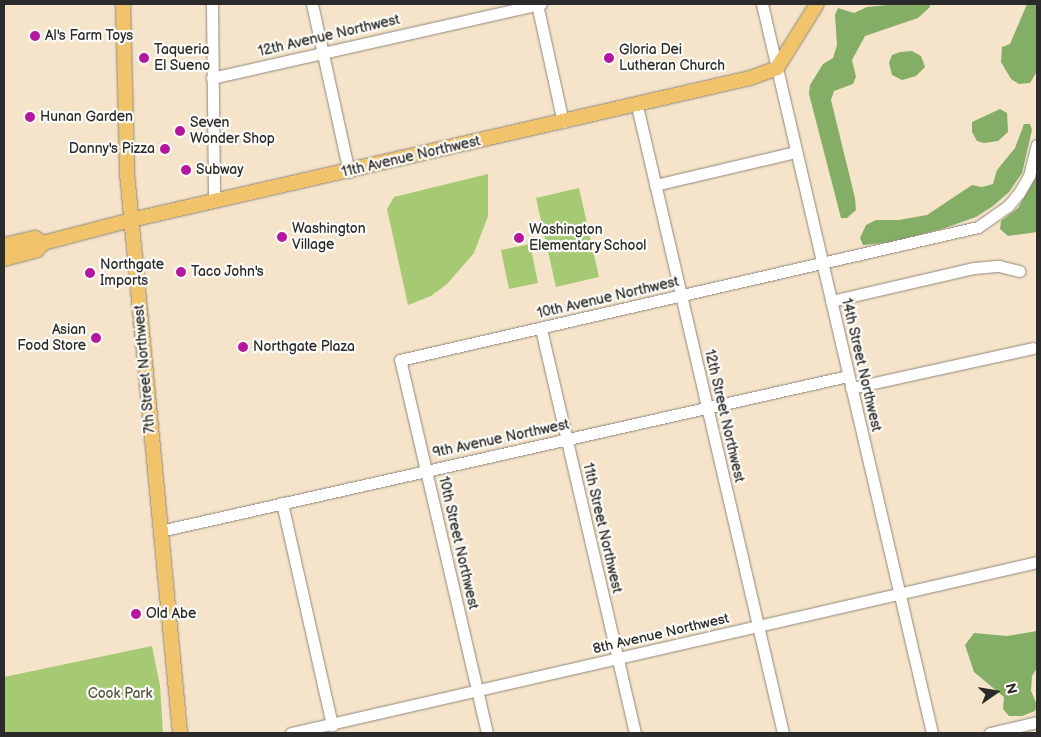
<!DOCTYPE html>
<style>
body{margin:0}
#map{position:relative;width:1041px;height:737px;overflow:hidden;background:#f5e3ca;font-family:"Balsamiq Sans",sans-serif}
div>[style]{position:absolute}
[style*='--x']{left:calc(var(--x)*1px);top:calc(var(--y)*1px);width:calc(var(--w)*1px);rotate:calc(var(--a)*1deg)}
.green>*{inset:0;background:#a5ca73}
.forest>*{inset:0;background:#84ae65}
.roads{filter:drop-shadow(0 0 1px #90877a) drop-shadow(0 0 1px #90877a)}
.minor>*{height:11px;margin:-5.5px;padding:0 5.5px;transform-origin:5.5px;border-radius:5.5px;background:#fff}
.major>*{height:14px;margin:-7px;padding:0 7px;transform-origin:7px;border-radius:7px;background:#f1c36a}
.dots>*{width:14px;height:14px;translate:-50% -50%;box-sizing:border-box;border:2px solid #fdfcf7;border-radius:50%}
span{translate:-50% -50%;white-space:nowrap;text-align:center;line-height:1.15;-webkit-text-stroke:4.5px #fdfcf7;paint-order:stroke}
.poi-label{font-size:14px;color:#2b2b2b}
.left{translate:0 -50%;text-align:left}
.right{translate:-100% -50%;text-align:right}
.street-label{font-size:14px;color:#2b2b2b}
.park-label{font-size:14px;color:#505b41}
.frame{position:absolute;inset:0;border:5px solid #2b2b2b;pointer-events:none}
.north{position:absolute;left:971px;top:667px;width:50px;height:50px;-webkit-text-stroke:4px #fdfcf7;paint-order:stroke;rotate:77deg;font-size:14px;font-weight:700;line-height:20px;text-align:center;color:#2b2b2b}
.north::after{content:'';display:block;margin:auto;width:18px;height:22px;background:#2b2b2b;clip-path:polygon(50% 0,100% 100%,50% 72%,0 100%)}
</style>
<div id="map">
<div class="green">
<div style="clip-path:polygon(488px 174px,488px 216px,474px 253px,447px 284px,431px 296px,408px 305px,387px 209px,394px 197px)"></div>
<div style="clip-path:polygon(579px 188px,599px 277px,556px 287px,536px 198px)"></div>
<div style="clip-path:polygon(530px 244px,538px 283px,509px 289px,501px 250px)"></div>
<div style="clip-path:polygon(152px 646px,160px 686px,163px 733px,4px 733px,4px 677px)"></div>
</div>
<div class="forest">
<div style="clip-path:polygon(899px 4px,929px 4px,930px 7px,918px 18px,865px 36px,852px 60px,856px 77px,853px 84px,834px 91px,831px 100px,855px 198px,856px 210px,847px 218px,841px 218px,809px 94px,810px 85px,823px 64px,833px 58px,837px 45px,835px 15px,838px 8px,854px 13px,867px 7px)"></div>
<div style="clip-path:polygon(1027px 4px,1037px 4px,1037px 60px,1036px 73px,1030px 83px,1019px 84px,1011px 79px,1001px 62px,1002px 47px,1010px 44px)"></div>
<div style="clip-path:polygon(900px 52px,912px 51px,921px 56px,925px 67px,916px 76px,902px 80px,892px 75px,889px 63px,892px 55px)"></div>
<div style="clip-path:polygon(1000px 109px,1007px 113px,1008px 132px,998px 141px,984px 143px,977px 141px,972px 132px,972px 122px)"></div>
<div style="clip-path:polygon(1024px 124px,1030px 124px,1032px 130px,1022px 173px,1009px 192px,993px 206px,976px 217px,945px 228px,893px 242px,863px 245px,860px 238px,866px 225px,876px 220px,899px 220px,927px 215px,972px 185px,982px 187px,993px 184px,997px 170px,1015px 148px)"></div>
<div style="clip-path:polygon(1037px 175px,1037px 232px,1008px 236px,1000px 229px,1001px 221px,1018px 208px)"></div>
<div style="clip-path:polygon(1037px 631px,1037px 668px,1032px 676px,1031px 691px,1037px 705px,1035px 711px,1022px 716px,1009px 716px,1003px 709px,1004px 697px,974px 672px,965px 645px,974px 633px,1007px 636px)"></div>
</div>
<div class="roads">
<div class="minor">
<div style="--x:212;--y:4;--w:197;--a:89.4"></div>
<div style="--x:312;--y:4;--w:172;--a:77.6"></div>
<div style="--x:537;--y:4;--w:121;--a:77.6"></div>
<div style="--x:762;--y:4;--w:749;--a:76.87"></div>
<div style="--x:212;--y:78;--w:337;--a:-12.7"></div>
<div style="--x:637;--y:106;--w:644;--a:76.89"></div>
<div style="--x:655;--y:185;--w:145;--a:-13.2"></div>
<div style="--x:831;--y:301;--w:147;--a:-13"></div>
<div style="--x:974;--y:268;--w:25;--a:-5"></div>
<div style="--x:999;--y:266;--w:21;--a:14"></div>
<div style="--x:541;--y:329;--w:415;--a:76.9"></div>
<div style="--x:851;--y:388;--w:186;--a:-12.4"></div>
<div style="--x:282;--y:503;--w:228;--a:77.3"></div>
<div style="--x:160;--y:531;--w:705;--a:-12.7"></div>
<div style="--x:291;--y:733;--w:765;--a:-12.91"></div>
<div style="--x:487;--y:733;--w:383;--a:-103.1"></div>
<div style="--x:400;--y:360;--w:593;--a:-12.96"></div>
<div style="--x:978;--y:227;--w:37;--a:-35"></div>
<div style="--x:1008;--y:206;--w:17;--a:-50"></div>
<div style="--x:1019;--y:193;--w:20;--a:-60"></div>
<div style="--x:1029;--y:176;--w:32;--a:-76"></div>
<div style="--x:990;--y:733;--w:48;--a:-13.2"></div>
</div>
<div class="major">
<div style="--x:123;--y:4;--w:169;--a:88.6"></div>
<div style="--x:127;--y:173;--w:563;--a:84.59"></div>
<div style="--x:4;--y:245;--w:32;--a:-13"></div>
<div style="--x:35;--y:238;--w:9;--a:32"></div>
<div style="--x:4;--y:259;--w:34;--a:-15"></div>
<div style="--x:37;--y:250;--w:9;--a:-49"></div>
<div style="--x:43;--y:243;--w:91;--a:-14.6"></div>
<div style="--x:131;--y:220;--w:635;--a:-12.92"></div>
<div style="--x:750;--y:78;--w:29;--a:-20"></div>
<div style="--x:777;--y:68;--w:75;--a:-58"></div>
</div>
</div>
<div class="dots">
<div style="left:35px;top:36px;background:#b5179e"></div>
<div style="left:144px;top:58px;background:#b5179e"></div>
<div style="left:609px;top:58px;background:#b5179e"></div>
<div style="left:30px;top:117px;background:#b5179e"></div>
<div style="left:180px;top:131px;background:#b5179e"></div>
<div style="left:165px;top:149px;background:#b5179e"></div>
<div style="left:186px;top:170px;background:#b5179e"></div>
<div style="left:282px;top:237px;background:#b5179e"></div>
<div style="left:519px;top:238px;background:#b5179e"></div>
<div style="left:181px;top:272px;background:#b5179e"></div>
<div style="left:90px;top:273px;background:#b5179e"></div>
<div style="left:96px;top:338px;background:#b5179e"></div>
<div style="left:243px;top:347px;background:#b5179e"></div>
<div style="left:136px;top:614px;background:#b5179e"></div>
</div>
<div class="poi-label">
<span class="left" style="left:45px;top:36px">Al's Farm Toys</span>
<span class="left" style="left:154px;top:58px">Taqueria<br>El Sueno</span>
<span class="left" style="left:619px;top:58px">Gloria Dei<br>Lutheran Church</span>
<span class="left" style="left:40px;top:117px">Hunan Garden</span>
<span class="left" style="left:190px;top:131px">Seven<br>Wonder Shop</span>
<span class="right" style="left:155px;top:149px">Danny's Pizza</span>
<span class="left" style="left:196px;top:170px">Subway</span>
<span class="left" style="left:292px;top:237px">Washington<br>Village</span>
<span class="left" style="left:529px;top:238px">Washington<br>Elementary School</span>
<span class="left" style="left:100px;top:273px">Northgate<br>Imports</span>
<span class="left" style="left:191px;top:272px">Taco John's</span>
<span class="right" style="left:86px;top:338px">Asian<br>Food Store</span>
<span class="left" style="left:253px;top:347px">Northgate Plaza</span>
<span class="left" style="left:146px;top:614px">Old Abe</span>
</div>
<div class="street-label">
<span style="left:329px;top:36px;rotate:-13deg">12th Avenue Northwest</span>
<span style="left:411px;top:157px;rotate:-13deg">11th Avenue Northwest</span>
<span style="left:608px;top:298px;rotate:-13deg">10th Avenue Northwest</span>
<span style="left:861px;top:365px;rotate:77deg">14th Street Northwest</span>
<span style="left:145px;top:369px;rotate:-95deg">7th Street Northwest</span>
<span style="left:724px;top:416px;rotate:77deg">12th Street Northwest</span>
<span style="left:501px;top:439px;rotate:-12deg">9th Avenue Northwest</span>
<span style="left:602px;top:528px;rotate:77deg">11th Street Northwest</span>
<span style="left:458px;top:543px;rotate:77deg">10th Street Northwest</span>
<span style="left:661px;top:634px;rotate:-13deg">8th Avenue Northwest</span>
</div>
<div class="park-label">
<span style="left:120px;top:694px">Cook Park</span>
</div>
<div class="frame"></div>
<div class="north">N</div>
</div>
